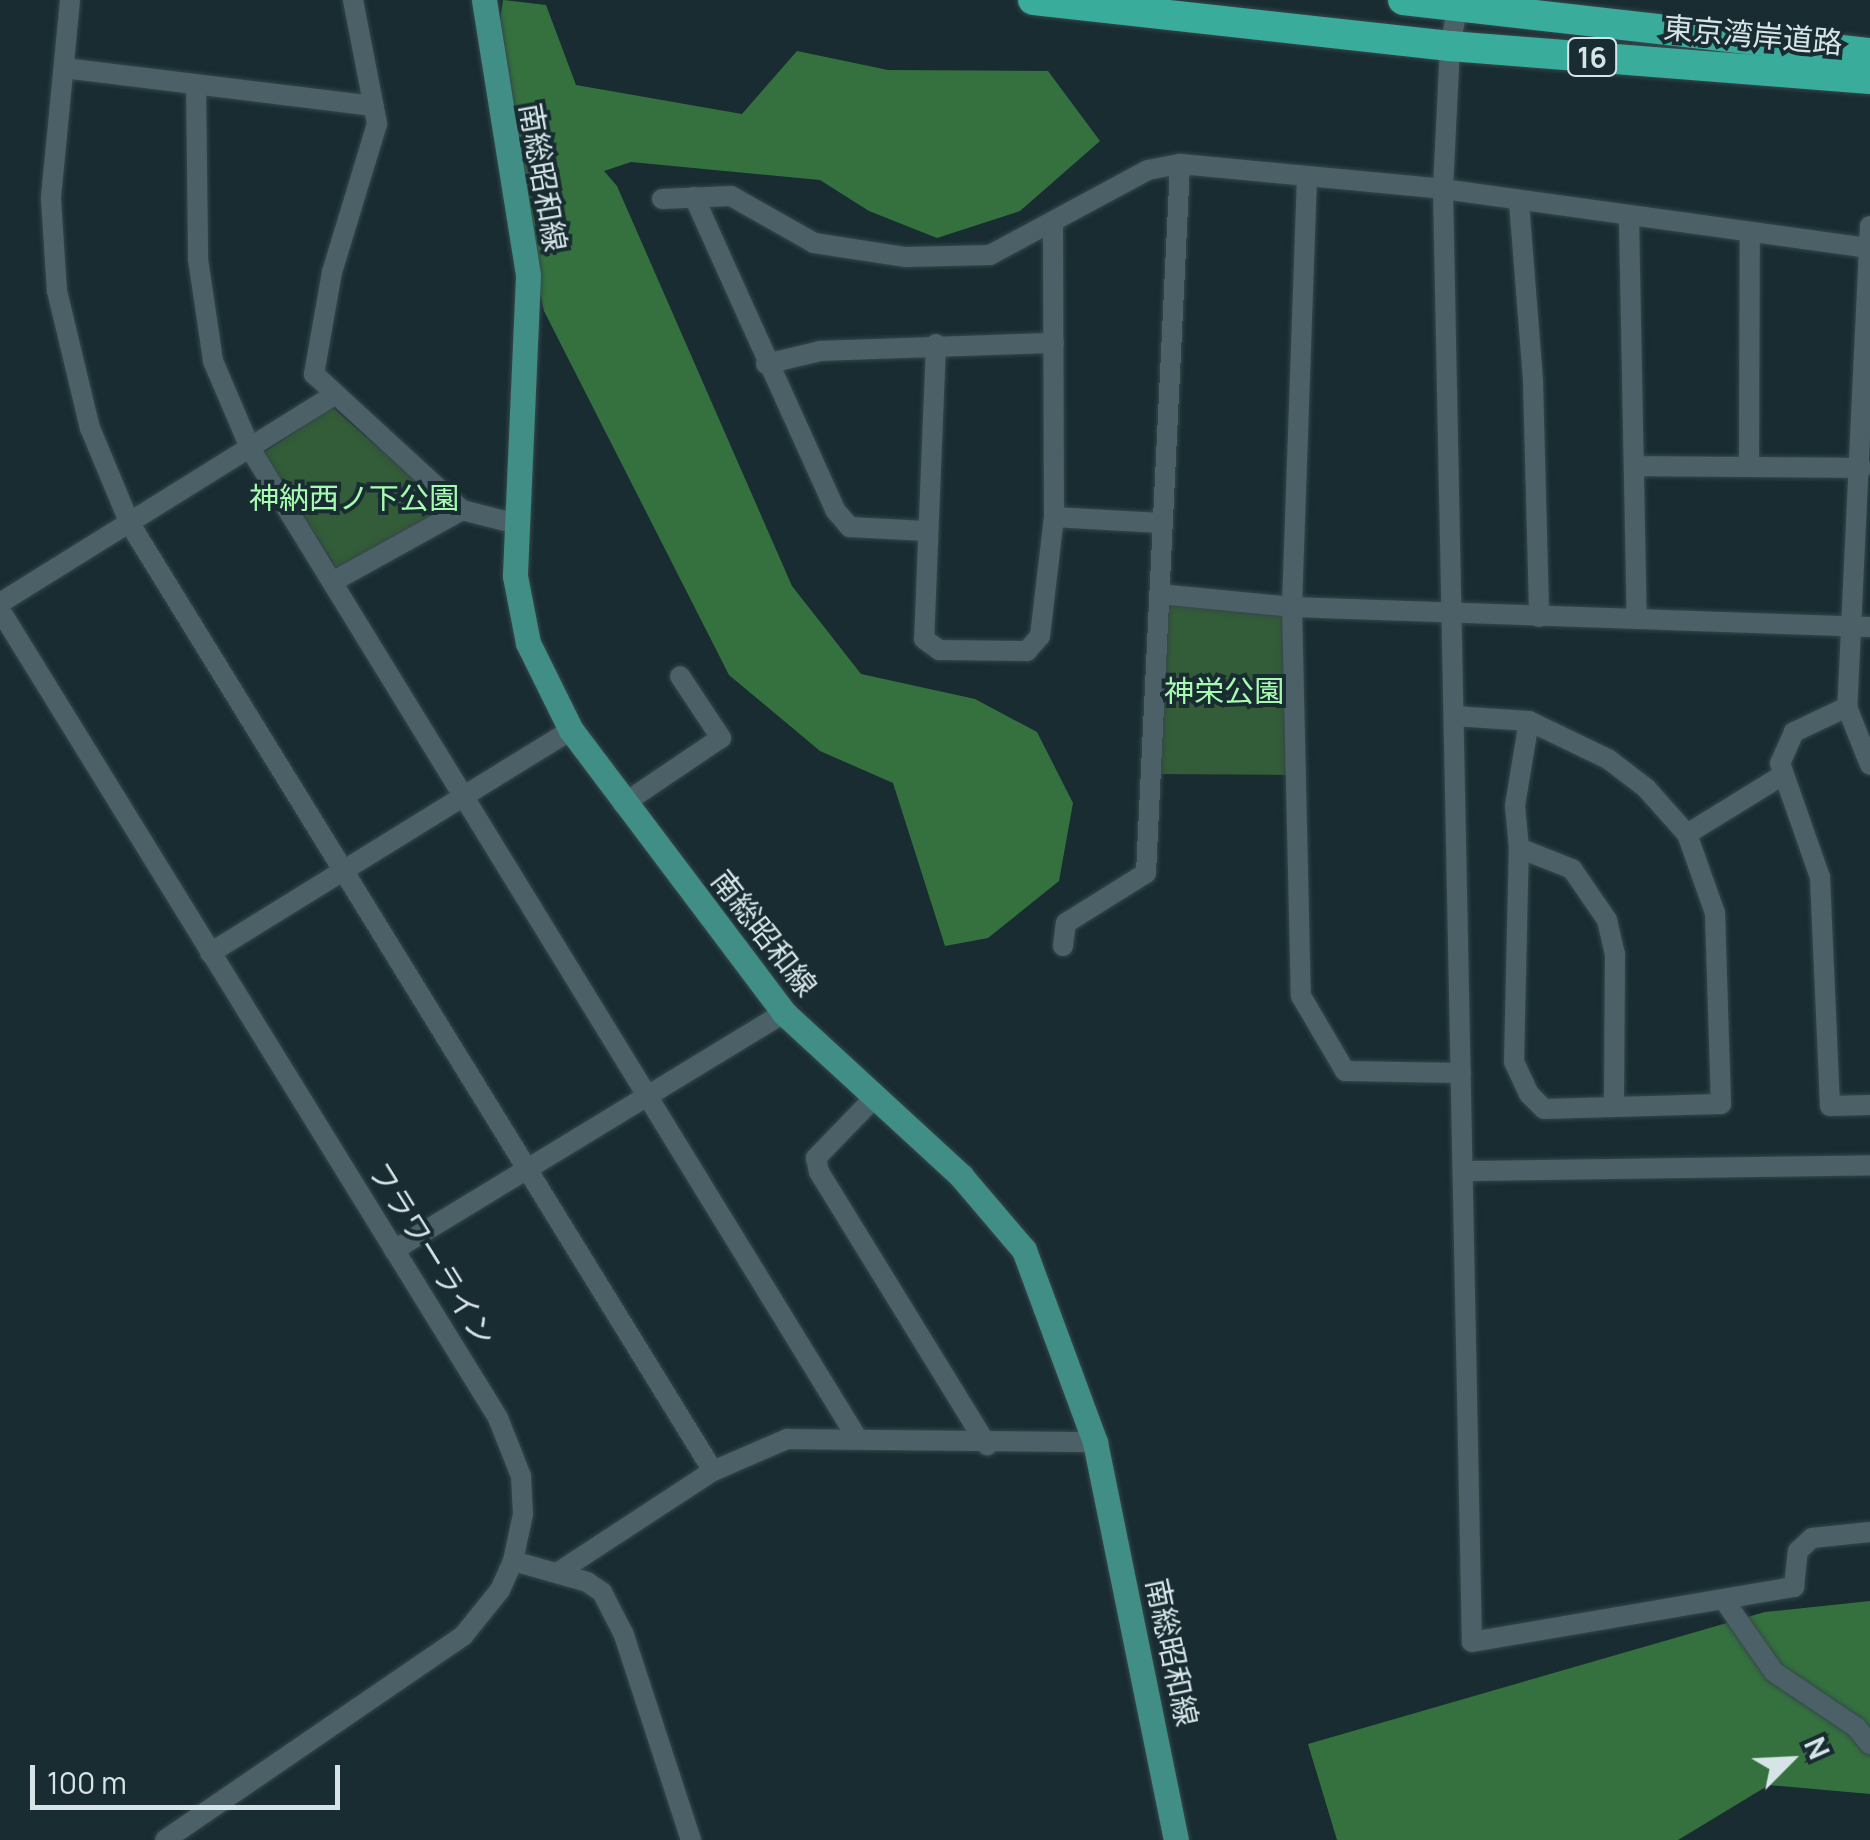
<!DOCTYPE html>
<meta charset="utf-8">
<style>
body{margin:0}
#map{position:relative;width:1870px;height:1840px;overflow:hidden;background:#182c32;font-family:Manrope,"Noto Sans JP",sans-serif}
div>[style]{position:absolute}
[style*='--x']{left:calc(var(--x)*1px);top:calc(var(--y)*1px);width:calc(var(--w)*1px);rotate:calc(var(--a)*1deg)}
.green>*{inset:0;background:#335c38}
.forest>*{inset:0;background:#35713f}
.roads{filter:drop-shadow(0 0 2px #35474a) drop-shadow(0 0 2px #35474a)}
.minor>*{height:20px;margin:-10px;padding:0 10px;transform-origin:10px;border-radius:10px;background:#4b6167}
.major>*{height:25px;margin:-12.5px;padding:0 12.5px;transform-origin:12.5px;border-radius:12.5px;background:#408e86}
.highway>*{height:30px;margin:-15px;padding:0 15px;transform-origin:15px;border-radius:15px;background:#39ac9b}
span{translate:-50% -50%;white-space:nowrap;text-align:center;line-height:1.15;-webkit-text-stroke:8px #182c32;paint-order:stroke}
.shield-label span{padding:2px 8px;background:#182c32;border:2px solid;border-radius:8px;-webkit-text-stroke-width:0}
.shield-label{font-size:28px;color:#d7e4e7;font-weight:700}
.street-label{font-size:30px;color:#d7e4e7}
.park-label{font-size:30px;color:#a6fbb0}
.north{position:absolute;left:1740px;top:1710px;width:100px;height:100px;-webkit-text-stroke:8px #182c32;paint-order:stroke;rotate:66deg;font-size:28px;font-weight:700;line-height:40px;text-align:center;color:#d7e4e7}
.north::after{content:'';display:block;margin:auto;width:35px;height:45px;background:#d7e4e7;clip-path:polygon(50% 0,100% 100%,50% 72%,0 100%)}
.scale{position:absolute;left:30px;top:1765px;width:310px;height:45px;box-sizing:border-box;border:5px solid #d7e4e7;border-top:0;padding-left:12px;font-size:30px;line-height:35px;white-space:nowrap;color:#d7e4e7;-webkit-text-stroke:8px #182c32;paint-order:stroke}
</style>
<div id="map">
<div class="green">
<div style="clip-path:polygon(332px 407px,447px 508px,337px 569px,263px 453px)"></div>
<div style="clip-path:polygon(1159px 594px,1292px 607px,1296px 775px,1151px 774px)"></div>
</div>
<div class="forest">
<div style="clip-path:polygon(503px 0,546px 5px,576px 85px,742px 114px,797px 51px,888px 70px,1048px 71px,1100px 141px,1020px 211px,937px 238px,869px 211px,820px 180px,631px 162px,604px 171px,617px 186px,792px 586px,861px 674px,975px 699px,1037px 732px,1073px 803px,1059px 881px,988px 938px,945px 946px,893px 783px,820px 751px,729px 675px,544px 311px,492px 78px)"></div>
<div style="clip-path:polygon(1870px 1601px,1870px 1794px,1769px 1785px,1678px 1840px,1337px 1840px,1308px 1744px,1765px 1612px)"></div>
</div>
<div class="roads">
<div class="minor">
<div style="--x:70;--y:0;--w:200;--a:95.5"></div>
<div style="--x:51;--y:199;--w:92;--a:86.3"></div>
<div style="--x:57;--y:291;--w:141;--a:76.5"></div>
<div style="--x:90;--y:428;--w:104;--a:67.4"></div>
<div style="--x:130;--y:524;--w:1112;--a:58.38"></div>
<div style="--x:353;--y:0;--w:126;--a:79"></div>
<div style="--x:377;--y:124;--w:155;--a:106.9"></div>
<div style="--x:332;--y:272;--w:104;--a:100"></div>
<div style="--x:314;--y:374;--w:201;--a:42.6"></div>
<div style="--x:462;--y:510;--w:57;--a:14.3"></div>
<div style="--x:1459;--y:0;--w:47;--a:101.1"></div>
<div style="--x:1450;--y:46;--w:143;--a:92.8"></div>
<div style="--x:1443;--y:189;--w:1453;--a:88.86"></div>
<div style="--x:1472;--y:1642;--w:327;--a:-9.7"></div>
<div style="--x:1794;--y:1587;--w:36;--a:-84"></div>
<div style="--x:1798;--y:1551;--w:19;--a:-43"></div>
<div style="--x:1812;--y:1538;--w:58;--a:-5.9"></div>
<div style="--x:64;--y:68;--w:312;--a:7"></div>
<div style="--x:196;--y:84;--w:175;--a:89.3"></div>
<div style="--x:198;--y:259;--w:103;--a:81.6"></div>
<div style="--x:213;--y:361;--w:97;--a:66.9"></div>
<div style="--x:251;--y:450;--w:1157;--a:58.47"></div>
<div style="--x:1307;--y:176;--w:431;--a:92"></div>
<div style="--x:1292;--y:607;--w:389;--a:88.7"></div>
<div style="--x:1301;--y:996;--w:87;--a:59.6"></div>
<div style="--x:1345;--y:1071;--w:116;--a:1"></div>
<div style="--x:694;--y:197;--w:343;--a:65.7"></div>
<div style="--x:835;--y:510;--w:23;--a:49"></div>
<div style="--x:850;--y:527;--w:75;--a:3.1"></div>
<div style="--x:662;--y:199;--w:69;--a:-2.5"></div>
<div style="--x:731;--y:196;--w:95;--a:29.5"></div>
<div style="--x:814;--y:243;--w:93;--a:8.7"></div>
<div style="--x:906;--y:257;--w:84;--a:-1.4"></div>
<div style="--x:990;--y:255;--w:179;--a:-28.3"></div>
<div style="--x:1148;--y:170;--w:33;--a:-11"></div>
<div style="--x:1180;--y:164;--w:264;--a:5.4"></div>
<div style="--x:1443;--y:189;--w:431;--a:7.9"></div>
<div style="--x:1519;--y:202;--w:180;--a:85.5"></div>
<div style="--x:1533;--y:381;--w:236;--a:88.5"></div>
<div style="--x:1629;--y:218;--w:401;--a:88.9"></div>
<div style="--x:1870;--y:226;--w:482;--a:92.7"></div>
<div style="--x:1847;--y:707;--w:62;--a:68.4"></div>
<div style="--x:936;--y:344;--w:295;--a:92.3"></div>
<div style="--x:924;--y:639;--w:19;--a:36"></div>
<div style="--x:939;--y:650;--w:88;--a:0.7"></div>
<div style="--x:1027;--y:651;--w:20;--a:-49"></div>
<div style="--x:1040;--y:636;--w:120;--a:-83.3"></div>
<div style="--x:1054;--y:517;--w:295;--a:-90.2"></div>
<div style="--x:766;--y:364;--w:56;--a:-13.5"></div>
<div style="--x:820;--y:351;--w:234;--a:-2"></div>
<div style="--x:1634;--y:466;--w:228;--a:0.5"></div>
<div style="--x:1749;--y:466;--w:230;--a:-89.8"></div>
<div style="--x:1054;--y:517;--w:106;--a:3.2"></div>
<div style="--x:334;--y:581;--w:146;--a:-29"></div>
<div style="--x:1159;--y:594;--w:134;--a:5.6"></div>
<div style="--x:1292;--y:607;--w:578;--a:1.98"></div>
<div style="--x:0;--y:603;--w:392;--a:-31.9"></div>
<div style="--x:0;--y:610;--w:949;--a:58.35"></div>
<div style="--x:498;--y:1418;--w:62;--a:68.4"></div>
<div style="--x:521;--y:1476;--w:38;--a:87"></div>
<div style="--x:523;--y:1514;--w:48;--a:102"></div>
<div style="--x:513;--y:1561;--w:32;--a:114"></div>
<div style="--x:500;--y:1590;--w:59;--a:128.8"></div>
<div style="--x:463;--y:1636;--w:361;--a:145.6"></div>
<div style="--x:1847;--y:707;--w:59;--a:154.7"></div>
<div style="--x:1794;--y:732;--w:34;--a:114"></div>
<div style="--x:1780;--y:763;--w:121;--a:70.7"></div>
<div style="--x:1820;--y:877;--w:229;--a:87.5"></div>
<div style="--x:1830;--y:1106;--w:40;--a:-1.4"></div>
<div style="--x:1454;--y:716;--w:75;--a:3.8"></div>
<div style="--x:1529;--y:721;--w:88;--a:25.7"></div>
<div style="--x:1608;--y:759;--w:48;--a:37.3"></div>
<div style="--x:1646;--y:788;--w:62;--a:48.3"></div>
<div style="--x:1687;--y:834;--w:84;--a:70.5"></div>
<div style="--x:1715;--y:913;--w:191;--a:88.2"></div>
<div style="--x:1721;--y:1104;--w:177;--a:178.4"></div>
<div style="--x:1544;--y:1109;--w:21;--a:-135"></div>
<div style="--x:1529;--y:1094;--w:35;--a:-115"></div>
<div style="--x:1514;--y:1062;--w:214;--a:-88.7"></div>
<div style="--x:1529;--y:721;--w:86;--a:99.4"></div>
<div style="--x:1515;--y:806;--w:42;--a:84.6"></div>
<div style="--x:1519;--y:848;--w:57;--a:21.6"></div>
<div style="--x:1572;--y:869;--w:62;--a:55.5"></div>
<div style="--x:1607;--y:920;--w:35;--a:77"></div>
<div style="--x:1615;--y:954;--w:151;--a:90.4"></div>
<div style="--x:623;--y:804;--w:118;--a:-34"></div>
<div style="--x:721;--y:738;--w:74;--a:-123.5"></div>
<div style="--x:1687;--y:834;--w:113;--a:-31.6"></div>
<div style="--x:1063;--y:946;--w:23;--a:-83"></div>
<div style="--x:1066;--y:923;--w:94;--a:-32"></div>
<div style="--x:1146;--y:873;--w:710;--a:-87.25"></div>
<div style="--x:210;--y:953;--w:424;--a:-31.7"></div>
<div style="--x:872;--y:1100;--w:81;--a:134"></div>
<div style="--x:816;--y:1158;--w:14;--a:78"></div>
<div style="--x:819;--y:1172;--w:321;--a:58.4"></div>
<div style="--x:1463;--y:1171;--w:407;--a:-0.8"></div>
<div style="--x:394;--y:1250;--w:456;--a:-31.3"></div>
<div style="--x:513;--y:1561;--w:77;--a:15.8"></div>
<div style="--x:587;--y:1582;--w:18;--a:34"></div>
<div style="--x:602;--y:1592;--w:48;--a:62.9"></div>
<div style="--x:624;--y:1635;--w:216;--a:71.9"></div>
<div style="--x:557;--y:1573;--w:186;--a:-33.2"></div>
<div style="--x:713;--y:1471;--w:81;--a:-23.4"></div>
<div style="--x:787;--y:1439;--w:308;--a:0.6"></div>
<div style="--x:1726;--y:1603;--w:84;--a:55.2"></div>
<div style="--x:1774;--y:1672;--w:99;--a:33.9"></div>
<div style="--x:1856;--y:1727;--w:22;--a:51"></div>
</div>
<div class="major">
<div style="--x:484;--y:0;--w:279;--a:80.9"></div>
<div style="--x:528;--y:276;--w:300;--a:92.5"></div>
<div style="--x:515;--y:576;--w:68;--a:79"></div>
<div style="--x:528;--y:643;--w:97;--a:63.7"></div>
<div style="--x:571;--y:730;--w:354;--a:53"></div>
<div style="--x:784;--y:1013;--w:241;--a:42.6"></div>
<div style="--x:961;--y:1176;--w:97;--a:49.6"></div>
<div style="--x:1024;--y:1250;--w:205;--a:69.7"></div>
<div style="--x:1095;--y:1442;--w:406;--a:78.5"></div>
</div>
<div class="highway">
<div style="--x:1033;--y:0;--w:420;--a:6.3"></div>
<div style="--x:1450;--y:46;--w:421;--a:4.5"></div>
<div style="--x:1403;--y:0;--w:470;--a:6.5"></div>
</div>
</div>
<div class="shield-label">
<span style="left:1592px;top:57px">16</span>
</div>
<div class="street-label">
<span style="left:1753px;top:35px;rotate:5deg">東京湾岸道路</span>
<span style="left:543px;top:177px;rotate:80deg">南総昭和線</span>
<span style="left:764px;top:933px;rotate:52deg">南総昭和線</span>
<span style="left:432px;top:1254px;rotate:58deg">フラワーライン</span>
<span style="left:1172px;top:1652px;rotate:78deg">南総昭和線</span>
</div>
<div class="park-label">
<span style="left:354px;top:498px">神納西ノ下公園</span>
<span style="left:1224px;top:691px">神栄公園</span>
</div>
<div class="north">N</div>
<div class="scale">100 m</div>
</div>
